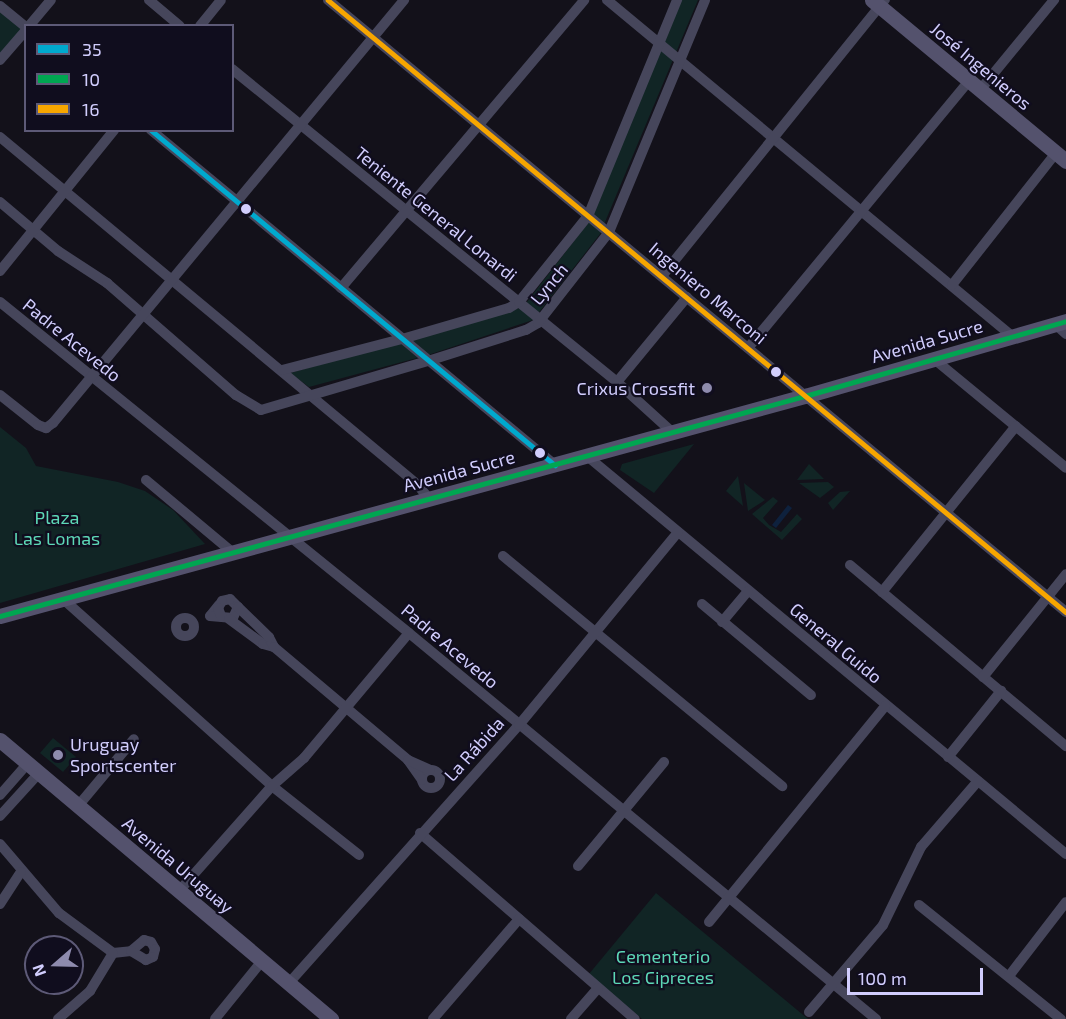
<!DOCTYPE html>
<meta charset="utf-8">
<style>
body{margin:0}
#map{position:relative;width:1066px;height:1019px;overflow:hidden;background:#13111a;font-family:"Exo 2",sans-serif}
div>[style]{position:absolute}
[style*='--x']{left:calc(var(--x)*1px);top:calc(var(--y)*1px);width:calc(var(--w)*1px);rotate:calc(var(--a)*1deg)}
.green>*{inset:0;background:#112525}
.water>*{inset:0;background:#0e213d}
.street>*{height:10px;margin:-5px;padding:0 5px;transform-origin:5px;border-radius:5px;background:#46465b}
.street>.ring{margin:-5px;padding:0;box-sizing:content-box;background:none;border:10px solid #46465b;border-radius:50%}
.secondary>*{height:15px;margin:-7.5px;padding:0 7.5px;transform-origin:7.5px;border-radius:7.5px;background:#54526d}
.bus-1>*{height:4.5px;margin:-2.25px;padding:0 2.25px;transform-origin:2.25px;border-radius:2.25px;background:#00a9ce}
.bus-2>*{height:4.5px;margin:-2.25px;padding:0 2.25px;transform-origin:2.25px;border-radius:2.25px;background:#00a651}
.bus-3>*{height:4.5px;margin:-2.25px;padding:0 2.25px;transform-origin:2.25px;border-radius:2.25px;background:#f7a600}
.dots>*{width:16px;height:16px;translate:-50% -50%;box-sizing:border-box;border:3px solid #100d1e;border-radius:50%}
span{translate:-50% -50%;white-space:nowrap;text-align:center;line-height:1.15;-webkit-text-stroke:4.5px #100d1e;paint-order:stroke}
.street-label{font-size:18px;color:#d1cdfd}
.poi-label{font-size:18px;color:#d1cdfd}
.right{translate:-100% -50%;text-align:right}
.left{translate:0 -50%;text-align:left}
.park-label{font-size:18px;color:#5dd8b7}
.legend{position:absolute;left:24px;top:24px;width:210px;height:108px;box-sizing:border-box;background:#100d1e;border:2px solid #5d5a77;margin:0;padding:8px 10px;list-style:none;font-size:18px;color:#d1cdfd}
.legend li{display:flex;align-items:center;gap:12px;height:30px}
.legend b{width:30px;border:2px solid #5d5a77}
.north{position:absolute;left:24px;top:935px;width:60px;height:60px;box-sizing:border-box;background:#100d1e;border:2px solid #5d5a77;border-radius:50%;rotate:250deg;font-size:16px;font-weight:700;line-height:24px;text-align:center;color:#d1cdfd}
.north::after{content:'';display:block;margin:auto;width:21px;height:27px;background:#8e8bae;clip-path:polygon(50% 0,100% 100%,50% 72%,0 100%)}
.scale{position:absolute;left:847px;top:968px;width:136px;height:27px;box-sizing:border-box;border:3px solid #d1cdfd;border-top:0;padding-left:8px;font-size:18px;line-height:21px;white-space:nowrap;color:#d1cdfd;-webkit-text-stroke:4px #100d1e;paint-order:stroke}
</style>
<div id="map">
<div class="green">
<div style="clip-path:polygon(680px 0,698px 0,600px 234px,533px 320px,428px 355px,309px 387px,290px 373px,523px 307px,588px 223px)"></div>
<div style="clip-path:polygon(0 6px,26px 27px,0 60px)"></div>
<div style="clip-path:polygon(0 427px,26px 448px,36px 466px,118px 482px,145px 491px,173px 510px,205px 544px,0 603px)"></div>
<div style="clip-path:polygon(694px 444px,654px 493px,620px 470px,622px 464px)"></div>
<div style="clip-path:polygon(809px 464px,824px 479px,797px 480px)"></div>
<div style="clip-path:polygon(738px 476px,743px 506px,726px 491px)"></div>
<div style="clip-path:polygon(828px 482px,834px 487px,820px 498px,799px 483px)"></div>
<div style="clip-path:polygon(744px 483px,765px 500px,748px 511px)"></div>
<div style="clip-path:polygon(850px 491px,833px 510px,828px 503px,840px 492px)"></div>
<div style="clip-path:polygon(773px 497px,778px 501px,763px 518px,769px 525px,781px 532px,797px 514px,802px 519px,782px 540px,752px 514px)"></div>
<div style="clip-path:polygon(53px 738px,76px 757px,63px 772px,40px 753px)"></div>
<div style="clip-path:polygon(656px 893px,808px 1019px,642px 1019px,589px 974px)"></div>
</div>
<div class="water">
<div style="clip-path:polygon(788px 505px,792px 508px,776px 528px,772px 525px)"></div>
</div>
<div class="street">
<div style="--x:149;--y:0;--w:40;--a:40"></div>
<div style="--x:328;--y:0;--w:959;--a:39.67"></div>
<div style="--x:607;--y:0;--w:528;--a:39.69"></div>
<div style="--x:0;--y:6;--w:33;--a:39"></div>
<div style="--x:29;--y:26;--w:34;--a:-50"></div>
<div style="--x:200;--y:26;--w:33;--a:-51"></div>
<div style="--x:0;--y:60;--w:40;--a:-49"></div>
<div style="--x:232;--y:69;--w:496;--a:39.1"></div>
<div style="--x:617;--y:382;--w:74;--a:42.3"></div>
<div style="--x:980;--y:90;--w:117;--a:-50.6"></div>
<div style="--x:151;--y:130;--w:525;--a:39.67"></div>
<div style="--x:0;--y:137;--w:542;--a:39.77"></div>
<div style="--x:417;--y:484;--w:19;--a:51"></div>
<div style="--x:0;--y:202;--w:76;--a:40.2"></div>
<div style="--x:58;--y:251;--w:59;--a:33.1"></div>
<div style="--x:107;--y:283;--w:171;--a:41"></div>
<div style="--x:236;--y:395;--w:29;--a:31"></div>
<div style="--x:261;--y:410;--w:174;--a:-16.4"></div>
<div style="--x:428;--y:361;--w:103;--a:-17.6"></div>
<div style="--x:526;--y:330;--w:14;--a:-30"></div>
<div style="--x:538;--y:323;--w:115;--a:-52"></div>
<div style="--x:609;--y:232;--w:251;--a:-67.5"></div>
<div style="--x:0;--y:271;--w:181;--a:-51"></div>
<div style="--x:662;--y:276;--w:355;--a:-51.1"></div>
<div style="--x:952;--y:285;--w:168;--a:-51.8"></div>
<div style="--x:341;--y:288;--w:377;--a:-49.8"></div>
<div style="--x:0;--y:302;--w:526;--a:38.98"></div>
<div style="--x:409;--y:633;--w:606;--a:39.58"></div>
<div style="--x:1055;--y:324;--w:15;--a:42"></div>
<div style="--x:748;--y:348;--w:347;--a:-50.4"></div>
<div style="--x:934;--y:359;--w:171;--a:39.5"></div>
<div style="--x:282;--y:370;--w:124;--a:-14.5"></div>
<div style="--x:402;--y:339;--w:111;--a:-16.2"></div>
<div style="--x:509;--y:308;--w:12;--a:-31"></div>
<div style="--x:519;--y:302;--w:110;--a:-51.3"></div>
<div style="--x:588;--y:216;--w:234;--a:-67.6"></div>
<div style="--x:617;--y:382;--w:110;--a:-50.5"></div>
<div style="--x:0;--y:395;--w:48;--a:38.3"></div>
<div style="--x:38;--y:425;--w:9;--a:21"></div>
<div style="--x:46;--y:428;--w:9;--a:-36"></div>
<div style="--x:53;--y:423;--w:550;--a:-50.31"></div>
<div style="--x:587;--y:456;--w:623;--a:39.72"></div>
<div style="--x:146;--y:480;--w:112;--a:39.9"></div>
<div style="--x:503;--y:556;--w:362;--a:39.5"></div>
<div style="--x:850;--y:565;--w:282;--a:40"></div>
<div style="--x:882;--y:592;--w:213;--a:-51.1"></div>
<div style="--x:63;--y:599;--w:280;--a:41.8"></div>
<div style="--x:272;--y:786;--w:111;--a:38.4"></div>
<div style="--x:702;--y:604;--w:142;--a:39.9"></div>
<div style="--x:219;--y:605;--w:14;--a:129"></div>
<div style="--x:210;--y:616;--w:23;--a:5"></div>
<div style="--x:233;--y:618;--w:12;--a:-66"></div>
<div style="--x:238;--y:607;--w:11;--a:-135"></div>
<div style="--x:230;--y:599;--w:8;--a:166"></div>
<div style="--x:222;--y:601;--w:8;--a:120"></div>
<div style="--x:218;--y:608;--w:9;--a:69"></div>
<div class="ring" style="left:176px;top:618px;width:8px;height:8px"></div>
<div style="--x:229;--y:619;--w:42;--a:36.3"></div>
<div style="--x:263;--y:644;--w:11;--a:15"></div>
<div style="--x:274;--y:647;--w:11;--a:-117"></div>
<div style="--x:269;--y:637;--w:43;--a:-135.9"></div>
<div style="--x:722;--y:622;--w:40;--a:-50"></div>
<div style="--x:274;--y:647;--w:175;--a:40.1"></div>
<div style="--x:983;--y:677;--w:132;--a:-51.1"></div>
<div style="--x:948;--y:757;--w:85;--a:-51.2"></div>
<div class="ring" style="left:422px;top:770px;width:8px;height:8px"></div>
<div style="--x:422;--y:780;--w:24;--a:-125"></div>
<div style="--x:408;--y:760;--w:24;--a:24"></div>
<div style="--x:0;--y:795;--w:43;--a:-48.8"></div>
<div style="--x:78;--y:806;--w:87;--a:-50.1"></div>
<div style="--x:0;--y:816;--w:58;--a:-47.8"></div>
<div style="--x:420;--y:833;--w:284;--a:40.9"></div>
<div style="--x:0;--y:844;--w:91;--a:49.5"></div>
<div style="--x:59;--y:913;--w:67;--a:36.5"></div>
<div style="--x:113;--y:953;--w:18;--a:-6"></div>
<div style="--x:131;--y:951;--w:17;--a:-40"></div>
<div style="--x:144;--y:940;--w:7;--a:16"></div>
<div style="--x:151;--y:942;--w:8;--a:60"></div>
<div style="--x:155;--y:949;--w:8;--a:104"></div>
<div style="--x:153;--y:957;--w:8;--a:157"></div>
<div style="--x:146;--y:960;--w:17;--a:-149"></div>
<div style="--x:578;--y:866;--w:135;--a:-50.4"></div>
<div style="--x:179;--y:891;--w:140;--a:-48.5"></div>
<div style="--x:272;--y:786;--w:43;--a:-41.2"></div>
<div style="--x:304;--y:758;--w:163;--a:-50"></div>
<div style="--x:0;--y:904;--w:38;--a:-57"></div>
<div style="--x:919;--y:905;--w:182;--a:38.8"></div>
<div style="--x:709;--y:922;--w:279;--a:-50.8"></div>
<div style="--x:1009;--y:976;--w:93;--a:-52.4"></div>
<div style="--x:289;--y:983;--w:346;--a:-48.3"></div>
<div style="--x:519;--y:725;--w:250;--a:-50.5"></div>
<div style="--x:809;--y:1012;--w:114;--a:-49.6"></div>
<div style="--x:883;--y:925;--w:87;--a:-64"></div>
<div style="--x:921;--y:847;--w:87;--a:-49.2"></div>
<div style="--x:58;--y:1019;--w:43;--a:-41.2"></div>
<div style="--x:90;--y:991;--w:44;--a:-58.8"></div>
<div style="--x:215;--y:1019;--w:75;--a:-51"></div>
<div style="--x:433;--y:1019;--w:132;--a:-49.3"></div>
<div style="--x:571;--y:1019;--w:41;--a:-48.9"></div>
</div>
<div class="secondary">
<div style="--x:872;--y:0;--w:252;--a:39.7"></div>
<div style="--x:0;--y:616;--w:835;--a:-15.29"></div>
<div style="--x:805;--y:396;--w:272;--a:-16"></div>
<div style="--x:0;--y:740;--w:433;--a:40.1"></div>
</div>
<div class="bus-1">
<div style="--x:151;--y:130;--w:525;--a:39.67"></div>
</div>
<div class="bus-2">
<div style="--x:0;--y:616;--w:835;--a:-15.29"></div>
<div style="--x:805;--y:396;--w:272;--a:-16"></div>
</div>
<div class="bus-3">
<div style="--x:328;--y:0;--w:959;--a:39.67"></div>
</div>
<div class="dots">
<div style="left:246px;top:209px;background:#d1cdfd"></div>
<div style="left:776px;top:372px;background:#d1cdfd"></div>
<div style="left:707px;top:388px;background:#8e8bae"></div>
<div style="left:540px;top:453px;background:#d1cdfd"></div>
<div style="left:58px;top:755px;background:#8e8bae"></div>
</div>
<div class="street-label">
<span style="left:981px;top:66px;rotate:40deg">José Ingenieros</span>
<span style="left:436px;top:214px;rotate:39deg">Teniente General Lonardi</span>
<span style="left:549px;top:284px;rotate:-51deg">Lynch</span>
<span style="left:708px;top:293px;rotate:40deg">Ingeniero Marconi</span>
<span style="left:72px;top:340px;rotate:39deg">Padre Acevedo</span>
<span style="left:927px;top:341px;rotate:-16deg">Avenida Sucre</span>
<span style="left:459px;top:471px;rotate:-15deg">Avenida Sucre</span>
<span style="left:836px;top:643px;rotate:40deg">General Guido</span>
<span style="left:450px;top:646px;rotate:40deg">Padre Acevedo</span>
<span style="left:474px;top:749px;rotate:-48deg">La Rábida</span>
<span style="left:178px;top:865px;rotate:40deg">Avenida Uruguay</span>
</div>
<div class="poi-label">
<span class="right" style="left:695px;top:388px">Crixus Crossfit</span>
<span class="left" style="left:70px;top:755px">Uruguay<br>Sportscenter</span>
</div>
<div class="park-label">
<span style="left:57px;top:528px">Plaza<br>Las Lomas</span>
<span style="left:663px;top:967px">Cementerio<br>Los Cipreces</span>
</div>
<ul class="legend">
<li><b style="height:8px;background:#00a9ce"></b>35</li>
<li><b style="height:8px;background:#00a651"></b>10</li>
<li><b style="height:8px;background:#f7a600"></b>16</li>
</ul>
<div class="north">N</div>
<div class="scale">100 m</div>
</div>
